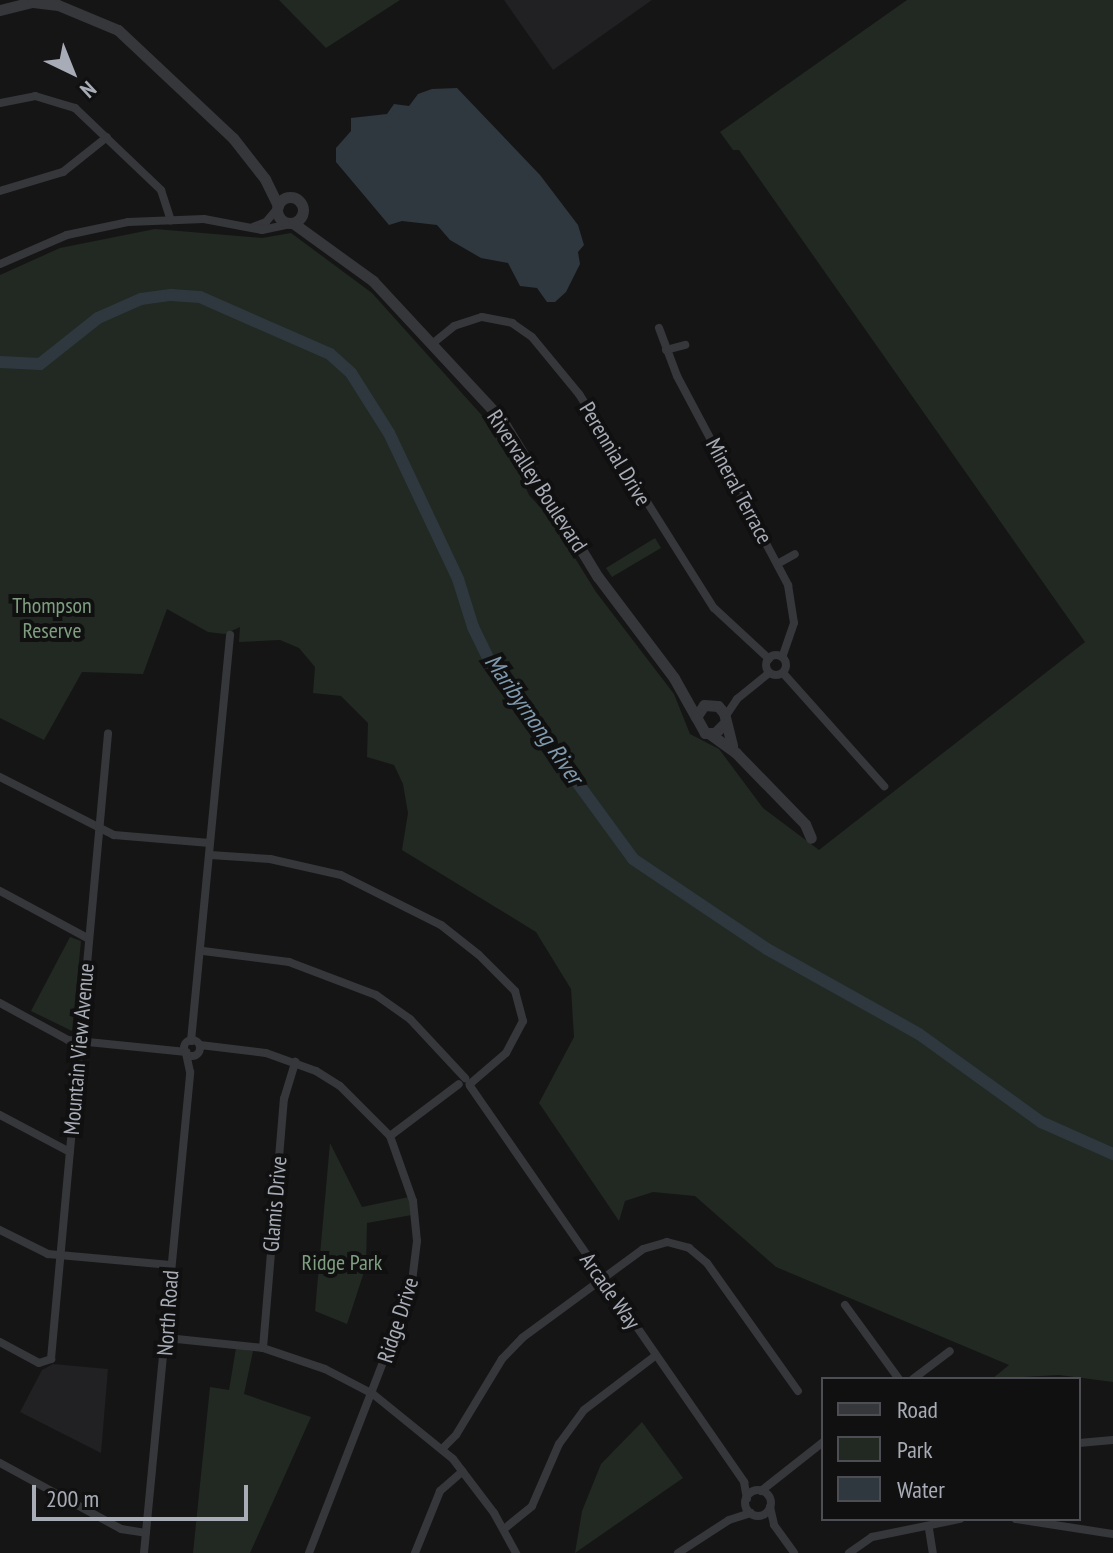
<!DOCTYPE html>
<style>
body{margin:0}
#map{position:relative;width:1113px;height:1553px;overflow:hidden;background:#151516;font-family:"PT Sans Narrow",sans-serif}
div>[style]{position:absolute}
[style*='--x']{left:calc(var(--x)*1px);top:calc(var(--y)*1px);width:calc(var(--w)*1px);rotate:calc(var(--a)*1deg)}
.built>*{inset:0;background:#212123}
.green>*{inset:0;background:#212922}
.water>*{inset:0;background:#2f383e}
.river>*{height:12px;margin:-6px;padding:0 6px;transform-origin:6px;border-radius:6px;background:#2f383e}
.minor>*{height:8px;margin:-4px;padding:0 4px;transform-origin:4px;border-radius:4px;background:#36373b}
.minor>.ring{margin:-4px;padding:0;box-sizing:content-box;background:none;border:8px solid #36373b;border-radius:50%}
.tertiary>*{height:11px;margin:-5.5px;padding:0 5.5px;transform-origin:5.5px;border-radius:5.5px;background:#36373b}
.tertiary>.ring{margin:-5.5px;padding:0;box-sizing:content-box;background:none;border:11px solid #36373b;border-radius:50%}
span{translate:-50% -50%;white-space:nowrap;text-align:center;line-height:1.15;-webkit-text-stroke:8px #101011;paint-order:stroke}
.street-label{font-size:22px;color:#a7acb6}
.park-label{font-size:22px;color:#7f9f80}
.water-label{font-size:24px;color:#809baf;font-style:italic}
.legend{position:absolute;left:821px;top:1377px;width:260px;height:144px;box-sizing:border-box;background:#101011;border:2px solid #4c4e53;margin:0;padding:10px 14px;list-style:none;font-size:24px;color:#a7acb6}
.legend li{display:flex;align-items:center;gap:16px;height:40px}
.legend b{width:40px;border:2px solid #4c4e53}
.north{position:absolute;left:32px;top:32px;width:80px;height:80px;-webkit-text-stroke:6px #101011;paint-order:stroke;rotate:137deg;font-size:22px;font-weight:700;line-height:32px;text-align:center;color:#a7acb6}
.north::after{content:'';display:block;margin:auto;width:28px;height:36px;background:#a7acb6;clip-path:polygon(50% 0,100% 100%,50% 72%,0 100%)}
.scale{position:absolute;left:32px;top:1485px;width:216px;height:36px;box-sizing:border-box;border:4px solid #a7acb6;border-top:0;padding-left:10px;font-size:24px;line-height:28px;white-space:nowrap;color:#a7acb6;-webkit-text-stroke:6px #101011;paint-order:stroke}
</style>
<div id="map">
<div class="built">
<div style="clip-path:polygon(504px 0,652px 0,553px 70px)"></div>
<div style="clip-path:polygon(53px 1364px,108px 1369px,101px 1453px,20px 1412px,42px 1370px)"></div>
</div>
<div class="green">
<div style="clip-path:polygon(279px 0,400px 0,326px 48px)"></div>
<div style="clip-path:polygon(907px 0,1113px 0,1113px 1382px,1059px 1375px,992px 1379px,1009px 1365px,776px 1267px,695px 1196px,653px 1192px,625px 1201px,619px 1221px,539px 1103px,574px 1037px,571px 989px,536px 932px,402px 850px,408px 813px,403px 784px,394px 765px,367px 757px,368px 723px,341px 696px,313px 693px,315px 667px,299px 648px,280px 640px,239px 642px,240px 627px,225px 634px,208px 632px,167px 609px,143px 674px,82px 672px,44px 740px,0 718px,0 275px,60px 248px,155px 229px,262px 238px,291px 233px,372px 293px,504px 440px,529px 495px,550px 518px,596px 592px,674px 694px,690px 734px,719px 749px,763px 808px,819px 850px,1085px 642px,739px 150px,733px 150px,720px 132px)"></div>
<div style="clip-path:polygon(655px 538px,661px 548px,612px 577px,606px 568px)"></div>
<div style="clip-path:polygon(70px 937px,81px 941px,72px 1031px,31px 1011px)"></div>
<div style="clip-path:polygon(330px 1143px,362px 1207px,409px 1197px,412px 1215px,367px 1223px,366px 1266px,347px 1324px,315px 1311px)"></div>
<div style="clip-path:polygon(236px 1348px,253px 1351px,244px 1394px,311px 1417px,250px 1553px,193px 1553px,210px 1387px,229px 1390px)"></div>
<div style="clip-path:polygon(642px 1422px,683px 1478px,575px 1553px,582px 1511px,601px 1464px)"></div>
</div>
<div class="water">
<div style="clip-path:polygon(457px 88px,540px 175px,578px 225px,584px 245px,578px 252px,580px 264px,566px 292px,555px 302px,547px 302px,537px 288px,520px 286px,508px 263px,481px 258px,450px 240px,437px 225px,402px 221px,389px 225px,336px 162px,336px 148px,351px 131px,351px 118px,387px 114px,394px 104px,409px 106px,418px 94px,432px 89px)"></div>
</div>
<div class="river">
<div style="--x:0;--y:362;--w:40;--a:2.9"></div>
<div style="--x:40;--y:364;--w:74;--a:-38.4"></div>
<div style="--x:98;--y:318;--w:47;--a:-23.8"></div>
<div style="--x:141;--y:299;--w:30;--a:-8"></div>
<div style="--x:171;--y:295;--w:29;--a:4"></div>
<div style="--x:200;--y:297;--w:142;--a:23.7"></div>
<div style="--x:330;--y:354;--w:28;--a:42"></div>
<div style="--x:351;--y:373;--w:71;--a:57.7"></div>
<div style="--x:389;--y:433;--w:161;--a:64.7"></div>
<div style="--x:458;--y:579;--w:50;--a:72.6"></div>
<div style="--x:473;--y:627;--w:43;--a:64"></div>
<div style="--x:492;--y:666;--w:239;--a:53.8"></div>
<div style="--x:633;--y:859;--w:161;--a:33.9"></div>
<div style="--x:767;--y:949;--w:174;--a:29.2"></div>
<div style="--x:919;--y:1034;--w:150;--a:35.8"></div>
<div style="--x:1041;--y:1122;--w:79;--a:24"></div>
</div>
<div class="minor">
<div style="--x:0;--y:103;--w:36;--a:-11"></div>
<div style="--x:35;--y:96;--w:42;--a:16.7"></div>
<div style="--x:75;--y:108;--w:119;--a:43.6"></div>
<div style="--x:161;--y:190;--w:32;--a:72"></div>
<div style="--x:0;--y:191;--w:66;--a:-16.8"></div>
<div style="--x:63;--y:172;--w:56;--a:-38.5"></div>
<div style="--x:253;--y:227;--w:14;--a:-21"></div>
<div style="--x:266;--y:222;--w:17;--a:-50"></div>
<div style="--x:0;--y:264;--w:73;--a:-23.4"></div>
<div style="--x:67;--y:235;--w:62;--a:-12"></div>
<div style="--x:128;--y:222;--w:76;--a:-2.3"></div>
<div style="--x:204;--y:219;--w:59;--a:10.7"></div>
<div style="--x:262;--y:230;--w:29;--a:-12"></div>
<div style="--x:659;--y:328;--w:51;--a:69.4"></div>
<div style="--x:677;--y:376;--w:237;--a:62"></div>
<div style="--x:788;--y:585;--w:38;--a:81"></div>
<div style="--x:794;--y:623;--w:36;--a:109"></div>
<div style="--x:432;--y:344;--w:28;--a:-39"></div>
<div style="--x:454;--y:326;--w:29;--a:-18"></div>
<div style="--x:482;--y:317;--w:31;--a:11"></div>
<div style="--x:512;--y:323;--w:24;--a:35"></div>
<div style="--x:532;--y:337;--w:74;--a:50.5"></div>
<div style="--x:579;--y:394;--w:253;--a:57.8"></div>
<div style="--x:714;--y:608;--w:75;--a:42.8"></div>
<div style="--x:666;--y:350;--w:20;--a:-15"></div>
<div style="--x:779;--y:563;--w:18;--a:-29"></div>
<div class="ring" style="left:766px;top:655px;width:12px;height:12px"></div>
<div style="--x:783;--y:673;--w:152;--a:48.2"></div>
<div style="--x:725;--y:717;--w:22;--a:-56"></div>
<div style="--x:737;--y:699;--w:41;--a:-39.1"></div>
<div style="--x:0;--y:777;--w:128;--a:27"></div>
<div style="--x:114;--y:835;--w:96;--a:4.8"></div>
<div style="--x:210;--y:855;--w:60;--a:3.8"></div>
<div style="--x:270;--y:859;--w:73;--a:12.7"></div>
<div style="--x:341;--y:875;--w:112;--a:26.6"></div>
<div style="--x:441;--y:925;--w:48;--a:38.3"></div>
<div style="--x:479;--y:955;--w:51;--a:45"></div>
<div style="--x:515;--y:991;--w:31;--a:75"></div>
<div style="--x:523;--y:1021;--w:36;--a:118"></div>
<div style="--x:506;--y:1053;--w:48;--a:139.3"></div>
<div style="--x:0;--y:891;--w:101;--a:28.3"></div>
<div style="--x:203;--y:951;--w:87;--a:7.3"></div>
<div style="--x:289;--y:962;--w:93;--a:20.8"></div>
<div style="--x:376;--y:995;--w:42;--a:35.2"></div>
<div style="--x:410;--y:1019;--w:81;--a:47"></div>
<div style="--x:0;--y:1003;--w:77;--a:28.6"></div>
<div style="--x:68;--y:1040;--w:119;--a:5.8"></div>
<div class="ring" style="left:184px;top:1040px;width:8px;height:8px"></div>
<div style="--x:191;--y:1041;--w:408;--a:-84.5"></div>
<div style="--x:200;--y:1045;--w:66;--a:6.9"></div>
<div style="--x:266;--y:1053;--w:53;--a:19.8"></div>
<div style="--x:316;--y:1071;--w:28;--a:32"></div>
<div style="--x:340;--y:1086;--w:71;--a:45"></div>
<div style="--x:390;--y:1136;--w:69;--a:70.5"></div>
<div style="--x:413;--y:1201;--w:40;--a:84.3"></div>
<div style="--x:417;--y:1241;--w:49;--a:97"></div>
<div style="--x:411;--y:1290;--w:282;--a:111.2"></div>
<div style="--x:470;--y:1086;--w:482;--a:55.3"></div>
<div style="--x:744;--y:1482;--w:17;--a:80"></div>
<div style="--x:0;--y:1115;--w:79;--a:27.9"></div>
<div style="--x:390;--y:1136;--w:86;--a:-37"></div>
<div style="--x:0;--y:1230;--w:54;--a:26.6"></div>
<div style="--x:48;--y:1254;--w:123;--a:5.1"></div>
<div style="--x:845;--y:1305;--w:92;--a:53.9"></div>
<div style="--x:167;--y:1338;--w:97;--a:5.9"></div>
<div style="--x:263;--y:1348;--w:65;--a:18.7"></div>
<div style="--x:325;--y:1369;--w:54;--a:27.5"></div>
<div style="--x:373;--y:1394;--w:103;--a:39.1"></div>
<div style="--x:453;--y:1459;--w:68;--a:52.8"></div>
<div style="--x:494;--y:1513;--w:46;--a:61.2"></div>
<div style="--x:0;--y:1342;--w:44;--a:28.3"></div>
<div style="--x:39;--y:1363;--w:13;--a:-18"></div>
<div style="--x:51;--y:1359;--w:628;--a:-84.79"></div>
<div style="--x:263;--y:1348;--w:250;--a:-85.2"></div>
<div style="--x:284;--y:1099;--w:39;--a:-73"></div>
<div style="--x:913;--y:1379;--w:46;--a:-37.1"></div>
<div style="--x:1079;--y:1443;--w:34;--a:-5"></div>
<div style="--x:443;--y:1448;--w:18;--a:-45"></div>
<div style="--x:456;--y:1435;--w:89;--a:-58.8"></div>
<div style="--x:502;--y:1359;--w:29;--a:-46"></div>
<div style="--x:522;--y:1338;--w:150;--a:-36.3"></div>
<div style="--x:643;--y:1249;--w:25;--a:-16"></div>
<div style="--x:667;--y:1242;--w:23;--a:15"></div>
<div style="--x:689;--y:1248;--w:23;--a:40"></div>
<div style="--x:707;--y:1263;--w:157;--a:54.6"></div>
<div style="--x:0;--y:1463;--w:138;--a:28.6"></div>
<div style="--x:121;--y:1529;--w:25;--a:9"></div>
<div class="ring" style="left:745px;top:1490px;width:18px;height:18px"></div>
<div style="--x:761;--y:1491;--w:79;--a:-38.3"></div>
<div style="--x:770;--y:1507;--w:18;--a:77"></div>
<div style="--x:774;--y:1525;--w:34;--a:54"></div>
<div style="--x:1016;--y:1519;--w:98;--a:8.8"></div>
<div style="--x:504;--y:1529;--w:36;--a:-39"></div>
<div style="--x:532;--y:1506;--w:68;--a:-66.5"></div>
<div style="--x:559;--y:1444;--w:42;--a:-53.7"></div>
<div style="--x:584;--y:1410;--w:89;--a:-37.3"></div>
<div style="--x:929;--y:1529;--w:24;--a:81"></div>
<div style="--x:144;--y:1553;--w:483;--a:-84.5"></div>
<div style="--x:190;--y:1072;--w:19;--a:-102"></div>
<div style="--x:415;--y:1553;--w:67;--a:-68"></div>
<div style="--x:440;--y:1491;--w:30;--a:-41"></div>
<div style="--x:678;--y:1553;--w:61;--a:-32.9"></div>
<div style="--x:729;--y:1520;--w:23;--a:-18"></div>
<div style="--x:849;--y:1553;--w:28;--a:-35"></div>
<div style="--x:872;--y:1537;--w:90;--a:-11.6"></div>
</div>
<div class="tertiary">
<div style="--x:0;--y:10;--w:34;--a:-14"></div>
<div style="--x:33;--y:2;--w:25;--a:7"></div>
<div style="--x:58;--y:5;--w:65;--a:22.6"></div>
<div style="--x:118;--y:30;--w:158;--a:43.2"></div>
<div style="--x:233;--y:138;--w:52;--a:52"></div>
<div style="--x:265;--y:179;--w:30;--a:64"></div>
<div class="ring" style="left:277px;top:197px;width:15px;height:15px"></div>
<div style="--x:293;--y:223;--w:99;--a:35.9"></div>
<div style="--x:373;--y:281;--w:190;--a:47.1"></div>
<div style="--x:502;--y:420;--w:184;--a:58.6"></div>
<div style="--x:598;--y:577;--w:126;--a:53"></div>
<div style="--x:674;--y:678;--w:45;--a:60.6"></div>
<div style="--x:725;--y:723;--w:14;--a:135"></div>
<div style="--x:715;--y:733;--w:10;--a:180"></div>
<div style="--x:705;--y:733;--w:18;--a:-119"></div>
<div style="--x:696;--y:717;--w:14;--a:-56"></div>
<div style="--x:704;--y:705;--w:14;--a:4"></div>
<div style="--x:718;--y:706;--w:9;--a:49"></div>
<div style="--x:724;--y:713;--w:34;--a:76"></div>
<div style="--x:710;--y:734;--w:32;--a:36"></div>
<div style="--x:736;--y:753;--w:99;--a:45.8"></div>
<div style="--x:805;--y:824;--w:15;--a:67"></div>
</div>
<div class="street-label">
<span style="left:615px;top:454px;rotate:59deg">Perennial Drive</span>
<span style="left:537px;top:481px;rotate:57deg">Rivervalley Boulevard</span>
<span style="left:739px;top:491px;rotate:62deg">Mineral Terrace</span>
<span style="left:79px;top:1049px;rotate:-85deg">Mountain View Avenue</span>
<span style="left:275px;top:1204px;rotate:-85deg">Glamis Drive</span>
<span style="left:610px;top:1291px;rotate:55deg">Arcade Way</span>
<span style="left:168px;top:1313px;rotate:-86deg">North Road</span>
<span style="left:398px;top:1320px;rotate:-72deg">Ridge Drive</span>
</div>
<div class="park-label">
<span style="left:52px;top:618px">Thompson<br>Reserve</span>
<span style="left:342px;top:1263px">Ridge Park</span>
</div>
<div class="water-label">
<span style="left:534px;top:719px;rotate:55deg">Maribyrnong River</span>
</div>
<ul class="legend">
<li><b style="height:10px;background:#36373b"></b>Road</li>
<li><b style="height:22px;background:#212922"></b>Park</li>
<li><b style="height:22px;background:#2f383e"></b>Water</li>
</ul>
<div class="north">N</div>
<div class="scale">200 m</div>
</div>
